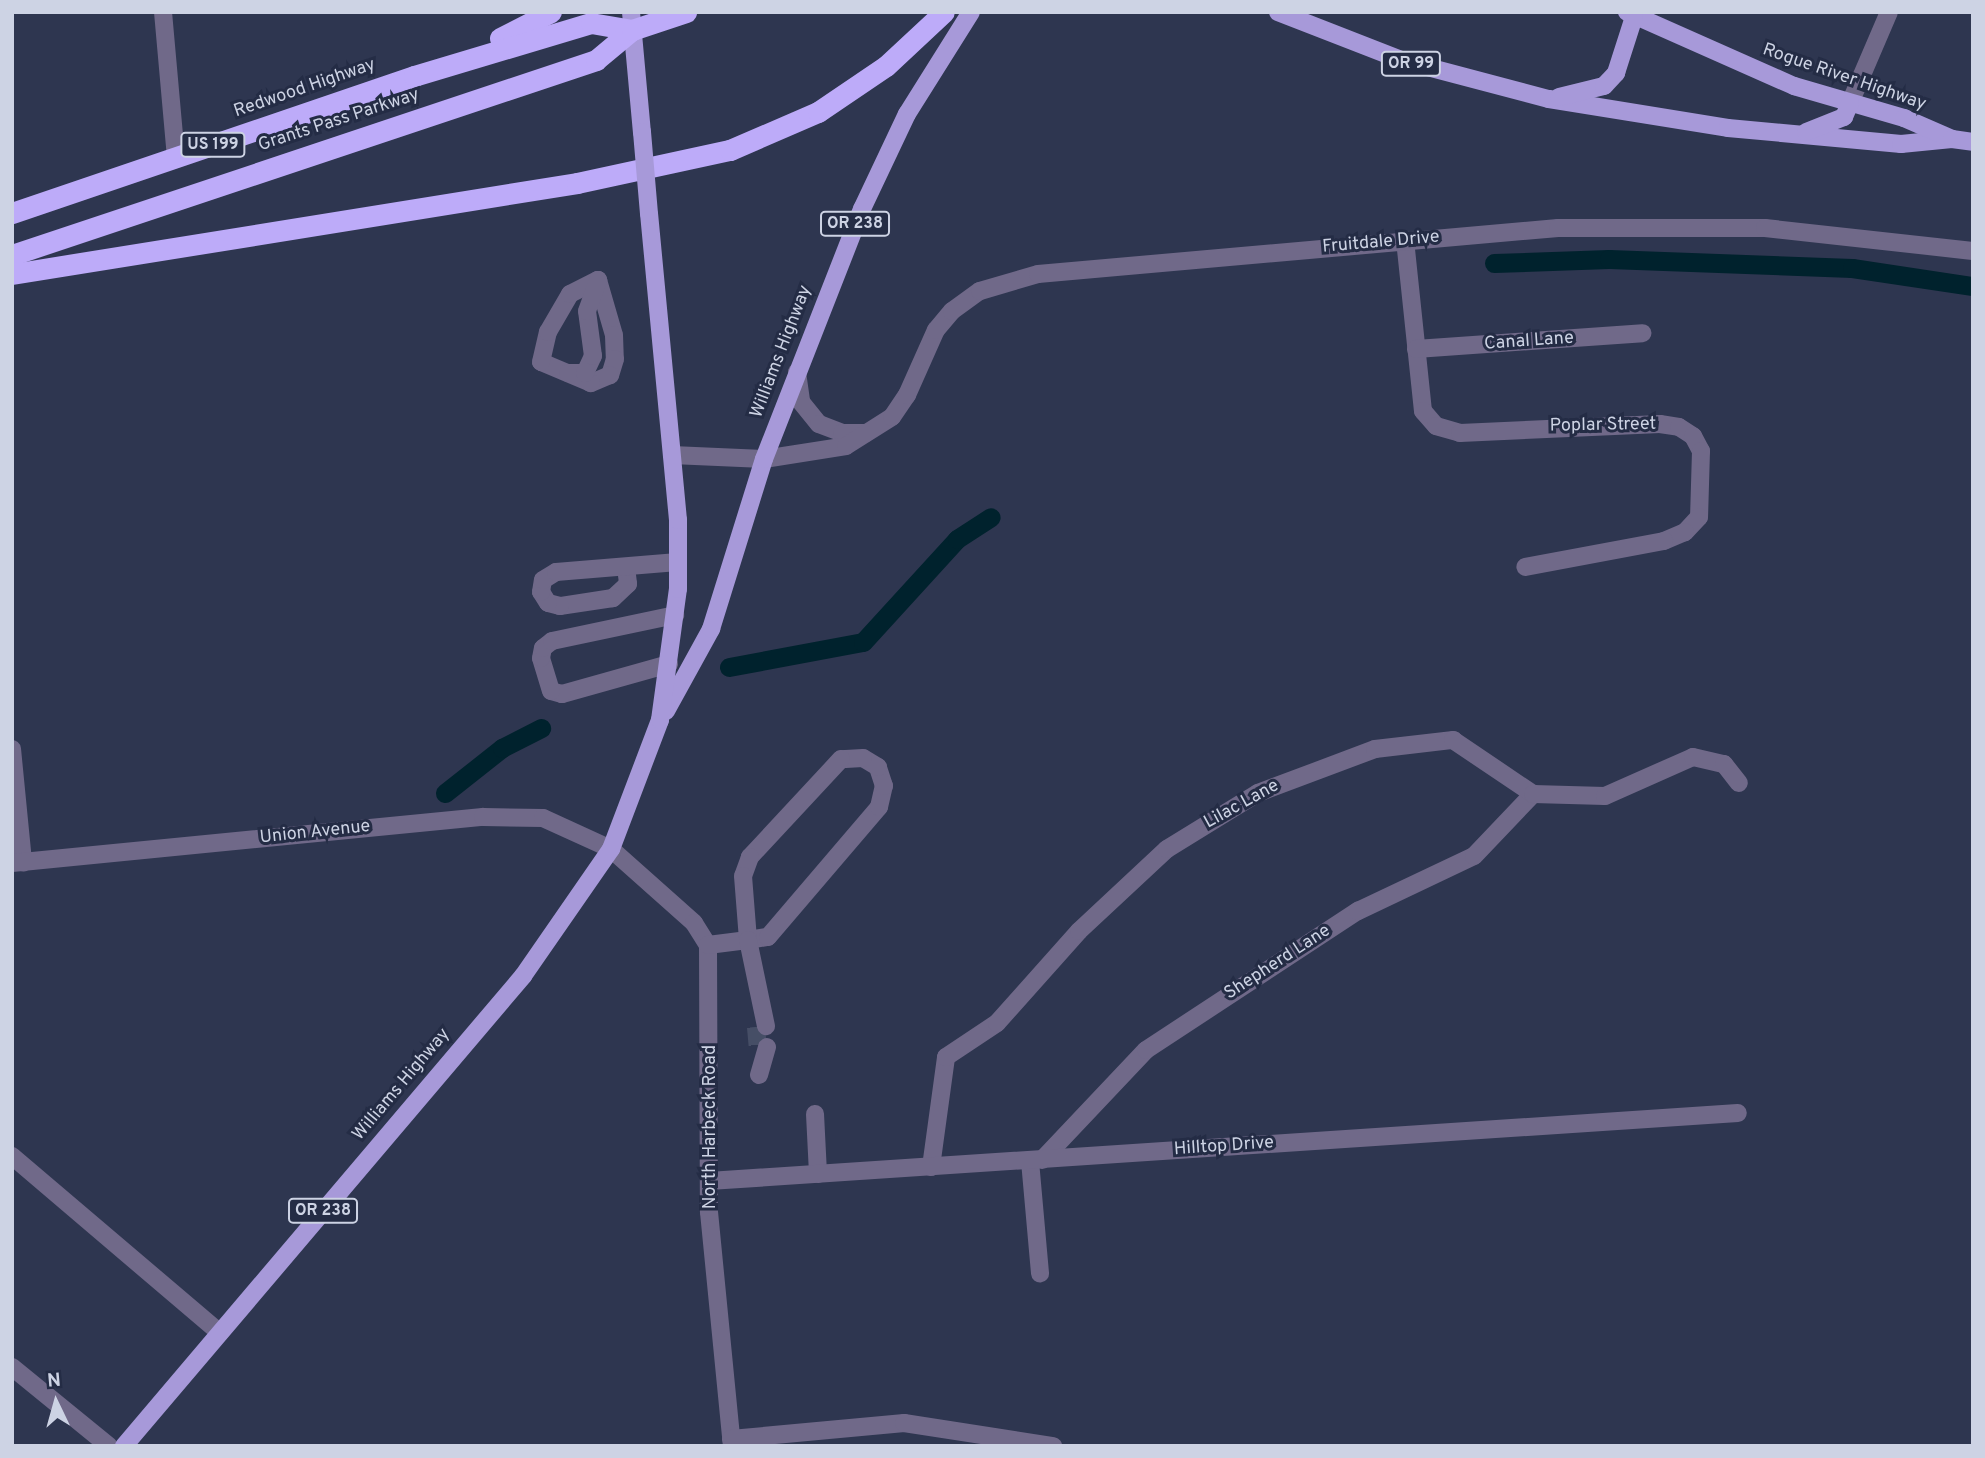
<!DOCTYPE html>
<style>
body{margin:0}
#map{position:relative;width:1985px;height:1458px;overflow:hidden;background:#2e3650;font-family:Overpass,sans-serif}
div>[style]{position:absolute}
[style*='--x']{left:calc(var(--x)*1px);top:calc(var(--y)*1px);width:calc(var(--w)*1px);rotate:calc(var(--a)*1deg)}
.canal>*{height:19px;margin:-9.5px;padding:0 9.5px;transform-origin:9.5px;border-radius:9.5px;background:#00222d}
.minor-tunnel>*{height:18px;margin-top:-9px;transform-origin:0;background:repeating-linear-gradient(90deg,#464e66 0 18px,transparent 0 27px)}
.minor>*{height:18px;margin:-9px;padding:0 9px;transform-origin:9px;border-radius:9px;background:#706989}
.major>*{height:18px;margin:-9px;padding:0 9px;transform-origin:9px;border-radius:9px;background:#a799d9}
.highway>*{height:21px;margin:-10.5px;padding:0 10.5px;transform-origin:10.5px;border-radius:10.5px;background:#bdabf9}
.major-bridge>*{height:18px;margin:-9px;padding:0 9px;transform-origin:9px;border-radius:9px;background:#a799d9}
span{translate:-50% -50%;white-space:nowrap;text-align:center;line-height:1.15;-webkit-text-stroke:6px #242c45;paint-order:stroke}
.shield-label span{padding:2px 5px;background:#242c45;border:2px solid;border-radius:5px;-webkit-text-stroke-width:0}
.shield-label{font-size:16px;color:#cdd3e4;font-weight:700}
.street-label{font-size:18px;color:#cdd3e4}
.frame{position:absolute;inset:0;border:14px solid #cdd3e4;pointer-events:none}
.north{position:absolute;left:21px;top:1367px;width:70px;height:70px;-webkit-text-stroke:5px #242c45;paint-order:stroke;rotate:355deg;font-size:19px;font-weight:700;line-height:28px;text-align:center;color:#cdd3e4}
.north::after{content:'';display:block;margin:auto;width:24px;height:32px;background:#cdd3e4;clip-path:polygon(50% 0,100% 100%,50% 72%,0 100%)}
</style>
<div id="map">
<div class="canal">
<div style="--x:1494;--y:263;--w:115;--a:-2"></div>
<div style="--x:1609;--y:259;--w:243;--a:2.1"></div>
<div style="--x:1852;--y:268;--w:122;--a:8.5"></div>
<div style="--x:729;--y:667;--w:136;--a:-10.6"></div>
<div style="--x:863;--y:642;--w:139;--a:-47.6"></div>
<div style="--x:957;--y:539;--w:40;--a:-32.9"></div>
<div style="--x:445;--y:793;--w:73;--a:-38.3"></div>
<div style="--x:502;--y:748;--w:44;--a:-27.1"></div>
</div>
<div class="minor-tunnel">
<div style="--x:756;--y:1027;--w:21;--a:85"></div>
</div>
<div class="minor">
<div style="--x:163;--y:12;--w:146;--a:84.9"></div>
<div style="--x:1850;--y:103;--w:99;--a:-66.8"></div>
<div style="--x:1405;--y:240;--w:172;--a:84"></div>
<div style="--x:1423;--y:411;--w:20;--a:49"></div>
<div style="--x:1436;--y:426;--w:25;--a:16"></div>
<div style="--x:1460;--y:433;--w:200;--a:-2.6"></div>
<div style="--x:1660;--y:424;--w:19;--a:9"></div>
<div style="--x:1679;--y:427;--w:17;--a:33"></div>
<div style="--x:1693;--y:436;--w:17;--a:62"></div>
<div style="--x:1701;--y:451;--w:66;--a:91.7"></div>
<div style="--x:1699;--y:517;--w:21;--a:133"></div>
<div style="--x:1685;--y:532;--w:23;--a:157"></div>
<div style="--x:1664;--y:541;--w:141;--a:169.4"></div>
<div style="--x:598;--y:280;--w:57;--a:73.8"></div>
<div style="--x:614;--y:335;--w:24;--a:88"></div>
<div style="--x:615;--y:359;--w:17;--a:107"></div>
<div style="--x:610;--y:375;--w:21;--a:157"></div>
<div style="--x:591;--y:383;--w:54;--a:-157.2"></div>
<div style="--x:541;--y:362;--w:31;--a:-77"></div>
<div style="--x:548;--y:332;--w:44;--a:-59.9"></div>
<div style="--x:570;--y:294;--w:31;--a:-27"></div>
<div style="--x:1416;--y:349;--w:227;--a:-4"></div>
<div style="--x:797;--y:372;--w:30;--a:82"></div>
<div style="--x:801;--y:402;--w:28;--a:51"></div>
<div style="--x:819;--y:424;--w:25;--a:21"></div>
<div style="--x:842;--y:433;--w:24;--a:0"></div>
<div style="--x:568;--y:373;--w:17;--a:0"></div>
<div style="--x:585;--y:373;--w:19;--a:-65"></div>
<div style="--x:593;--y:356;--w:45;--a:-97.6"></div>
<div style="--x:587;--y:311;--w:33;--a:-70"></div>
<div style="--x:672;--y:455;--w:92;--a:2.5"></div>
<div style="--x:764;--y:459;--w:83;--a:-9"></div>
<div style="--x:846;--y:446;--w:54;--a:-32.2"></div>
<div style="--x:892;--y:417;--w:27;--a:-56"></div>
<div style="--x:907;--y:395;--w:71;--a:-66"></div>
<div style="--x:936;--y:330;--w:25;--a:-50"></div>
<div style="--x:952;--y:311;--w:34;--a:-36"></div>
<div style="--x:980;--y:291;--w:60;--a:-16.3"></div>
<div style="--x:1038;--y:274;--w:522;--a:-5.06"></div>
<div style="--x:1558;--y:228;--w:207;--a:0"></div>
<div style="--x:1765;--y:228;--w:209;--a:6.3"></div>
<div style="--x:626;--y:567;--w:17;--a:83"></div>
<div style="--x:628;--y:584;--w:21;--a:137"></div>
<div style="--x:613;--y:598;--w:54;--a:171.4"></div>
<div style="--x:560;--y:606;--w:12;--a:-166"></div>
<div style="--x:548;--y:603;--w:13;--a:-122"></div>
<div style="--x:541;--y:592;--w:12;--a:-81"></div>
<div style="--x:543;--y:580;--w:15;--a:-32"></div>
<div style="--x:556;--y:572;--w:122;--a:-4.7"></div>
<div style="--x:669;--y:664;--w:111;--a:164.3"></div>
<div style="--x:562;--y:694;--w:11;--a:-165"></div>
<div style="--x:551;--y:691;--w:34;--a:-107"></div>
<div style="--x:541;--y:658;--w:10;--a:-79"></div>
<div style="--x:543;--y:648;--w:11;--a:-38"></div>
<div style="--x:552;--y:641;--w:126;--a:-11.9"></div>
<div style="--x:12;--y:749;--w:114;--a:84.4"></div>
<div style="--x:12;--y:863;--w:473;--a:-5.6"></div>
<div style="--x:483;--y:817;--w:60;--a:1"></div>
<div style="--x:543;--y:818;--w:75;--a:24.5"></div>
<div style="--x:611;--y:849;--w:111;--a:41.7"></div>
<div style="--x:694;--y:923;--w:26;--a:58"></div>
<div style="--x:708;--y:945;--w:267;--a:89.8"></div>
<div style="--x:709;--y:1212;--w:235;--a:84.4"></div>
<div style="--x:708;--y:945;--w:40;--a:-7.1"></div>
<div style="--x:748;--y:940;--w:20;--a:-9"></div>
<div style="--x:768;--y:937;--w:171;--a:-49.5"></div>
<div style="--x:879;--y:807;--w:22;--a:-77"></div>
<div style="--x:884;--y:786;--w:20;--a:-108"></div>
<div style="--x:878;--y:767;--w:17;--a:-149"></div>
<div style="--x:863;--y:758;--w:22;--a:177"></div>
<div style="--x:841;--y:759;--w:134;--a:132.9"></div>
<div style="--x:750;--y:857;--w:20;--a:110"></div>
<div style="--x:743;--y:876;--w:64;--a:85.5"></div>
<div style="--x:748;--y:940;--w:88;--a:78.2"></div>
<div style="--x:759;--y:1075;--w:29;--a:-74"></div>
<div style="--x:815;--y:1114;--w:60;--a:87.1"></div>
<div style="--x:12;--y:1156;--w:273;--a:40.4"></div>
<div style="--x:1042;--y:1160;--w:151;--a:-46.6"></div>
<div style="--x:1146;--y:1050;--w:254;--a:-33.3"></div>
<div style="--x:1358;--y:911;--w:128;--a:-25.4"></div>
<div style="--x:1474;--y:856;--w:86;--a:-46.4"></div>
<div style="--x:1030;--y:1161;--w:113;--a:84.9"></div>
<div style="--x:931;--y:1167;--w:111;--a:-82.2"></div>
<div style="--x:946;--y:1057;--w:61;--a:-33.7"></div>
<div style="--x:997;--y:1023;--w:123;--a:-48.3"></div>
<div style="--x:1079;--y:931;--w:120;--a:-43"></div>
<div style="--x:1167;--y:849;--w:107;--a:-31.6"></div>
<div style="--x:1258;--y:793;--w:125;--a:-20.6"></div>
<div style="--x:1375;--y:749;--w:79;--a:-6.6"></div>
<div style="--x:1453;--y:740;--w:97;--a:34"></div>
<div style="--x:1533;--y:794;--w:72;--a:1.6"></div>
<div style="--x:1605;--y:796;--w:96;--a:-23.9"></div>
<div style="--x:1693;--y:757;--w:32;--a:13"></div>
<div style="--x:1724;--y:764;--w:24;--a:52"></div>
<div style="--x:709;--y:1181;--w:1031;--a:-3.78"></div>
<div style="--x:12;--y:1367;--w:125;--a:39.2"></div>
<div style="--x:731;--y:1439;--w:174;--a:-5.3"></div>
<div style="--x:904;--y:1423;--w:151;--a:8.8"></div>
</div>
<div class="major">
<div style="--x:631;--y:12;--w:121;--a:84.8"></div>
<div style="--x:1278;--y:12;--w:132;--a:21.3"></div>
<div style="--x:1401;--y:60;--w:153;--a:14.8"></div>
<div style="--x:1549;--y:99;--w:181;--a:9.2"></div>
<div style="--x:1728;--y:128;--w:174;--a:5.3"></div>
<div style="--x:1901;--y:144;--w:51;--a:-5.6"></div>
<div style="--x:1627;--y:12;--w:183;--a:23.9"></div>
<div style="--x:1794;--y:86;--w:115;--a:16.2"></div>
<div style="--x:1904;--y:118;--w:52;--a:23.6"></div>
<div style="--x:1952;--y:139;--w:21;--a:8"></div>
<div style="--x:1559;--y:97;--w:46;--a:-13.7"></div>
<div style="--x:1604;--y:86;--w:18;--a:-47"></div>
<div style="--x:1616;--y:73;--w:59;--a:-72.2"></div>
<div style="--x:1806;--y:132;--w:41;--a:-21.5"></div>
<div style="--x:1844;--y:117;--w:15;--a:-67"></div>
<div style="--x:666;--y:711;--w:94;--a:-61.2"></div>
<div style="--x:711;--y:629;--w:178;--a:-72.7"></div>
<div style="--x:764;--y:459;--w:269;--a:-68.6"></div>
<div style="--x:862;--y:209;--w:105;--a:-64.7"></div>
<div style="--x:907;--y:114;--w:120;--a:-57.9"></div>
<div style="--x:124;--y:1446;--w:617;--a:-49.67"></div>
<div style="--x:523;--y:976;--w:155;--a:-55.3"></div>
<div style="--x:611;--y:849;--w:138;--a:-69.2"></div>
<div style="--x:660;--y:720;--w:132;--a:-82.2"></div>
<div style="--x:678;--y:589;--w:69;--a:-90"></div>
<div style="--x:678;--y:520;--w:307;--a:-95.4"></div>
</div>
<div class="highway">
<div style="--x:500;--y:38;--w:57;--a:-27"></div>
<div style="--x:12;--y:213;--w:425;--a:-18.8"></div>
<div style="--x:414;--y:76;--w:185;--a:-16.7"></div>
<div style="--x:591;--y:23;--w:42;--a:9.7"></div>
<div style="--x:12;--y:255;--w:616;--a:-18.46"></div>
<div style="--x:596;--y:60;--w:47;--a:-39.8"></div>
<div style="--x:632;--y:30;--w:57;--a:-18.4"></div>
<div style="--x:12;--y:274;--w:572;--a:-9.15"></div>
<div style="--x:577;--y:183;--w:157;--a:-12.2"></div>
<div style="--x:730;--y:150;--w:96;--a:-23.4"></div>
<div style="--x:818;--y:112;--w:82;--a:-34.1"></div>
<div style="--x:886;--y:66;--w:79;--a:-43"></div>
</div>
<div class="major-bridge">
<div style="--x:642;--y:132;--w:82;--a:85.1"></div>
</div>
<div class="shield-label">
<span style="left:1411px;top:64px">OR 99</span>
<span style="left:213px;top:145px">US 199</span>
<span style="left:855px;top:224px">OR 238</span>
<span style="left:323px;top:1211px">OR 238</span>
</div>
<div class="street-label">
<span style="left:1844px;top:78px;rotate:19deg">Rogue River Highway</span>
<span style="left:305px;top:89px;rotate:-19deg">Redwood Highway</span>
<span style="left:339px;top:121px;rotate:-18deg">Grants Pass Parkway</span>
<span style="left:1381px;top:243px;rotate:-5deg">Fruitdale Drive</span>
<span style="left:1529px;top:342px;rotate:-4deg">Canal Lane</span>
<span style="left:782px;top:352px;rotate:-69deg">Williams Highway</span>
<span style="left:1603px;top:426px;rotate:-1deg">Poplar Street</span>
<span style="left:1242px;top:805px;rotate:-29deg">Lilac Lane</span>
<span style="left:315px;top:833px;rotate:-6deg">Union Avenue</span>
<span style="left:1278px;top:963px;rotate:-33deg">Shepherd Lane</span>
<span style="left:402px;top:1085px;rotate:-50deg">Williams Highway</span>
<span style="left:711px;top:1127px;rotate:-90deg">North Harbeck Road</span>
<span style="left:1224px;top:1147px;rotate:-4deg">Hilltop Drive</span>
</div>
<div class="frame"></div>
<div class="north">N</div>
</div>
